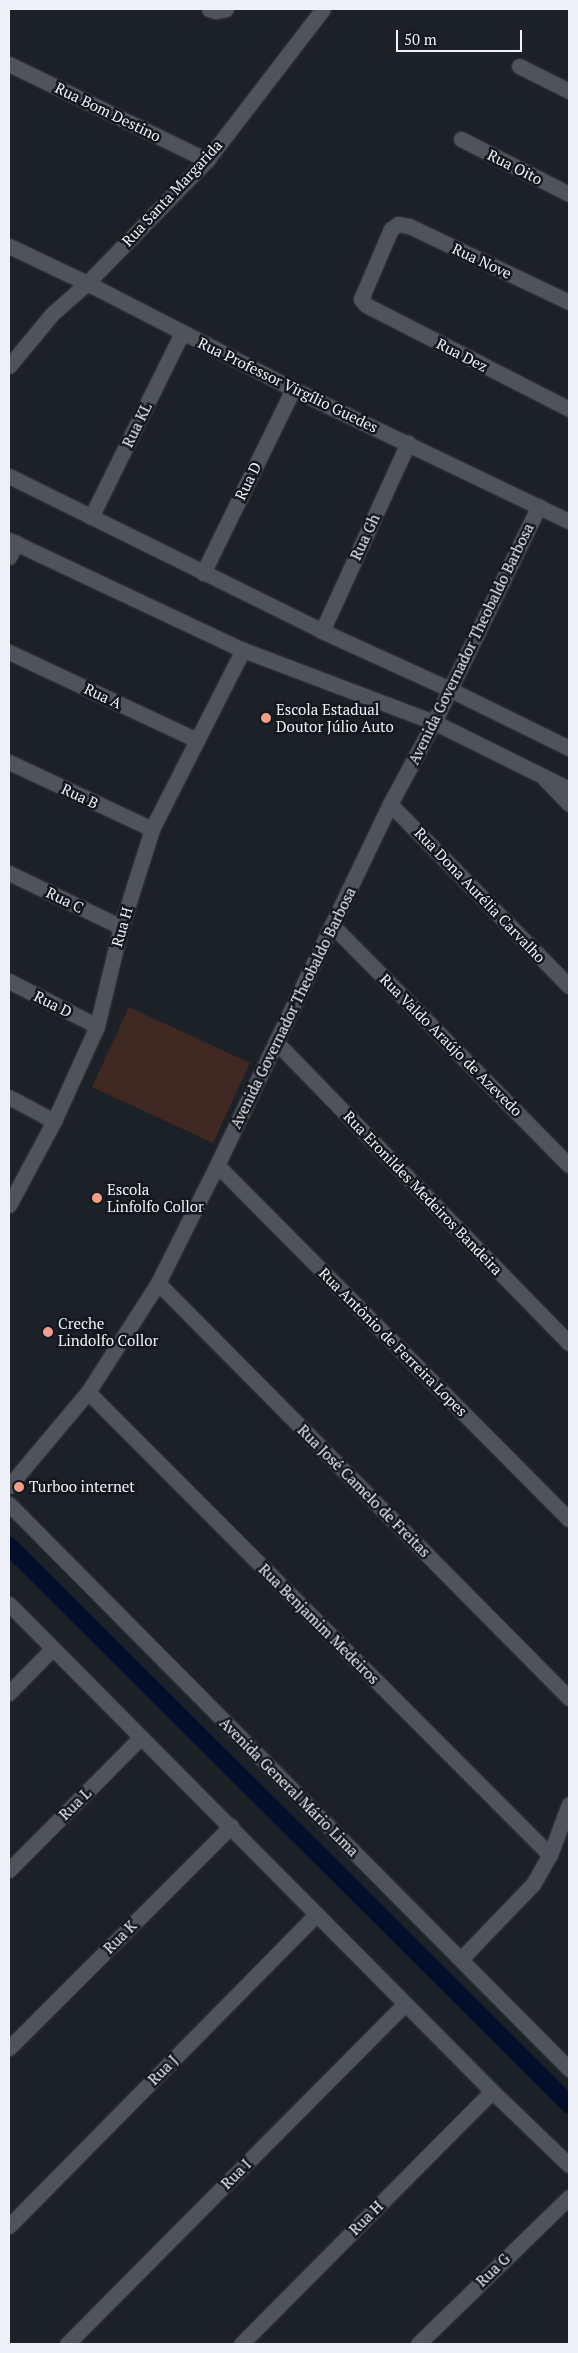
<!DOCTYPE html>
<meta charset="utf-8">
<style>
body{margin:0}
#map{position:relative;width:578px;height:2353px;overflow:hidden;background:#1c2027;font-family:"PT Serif",serif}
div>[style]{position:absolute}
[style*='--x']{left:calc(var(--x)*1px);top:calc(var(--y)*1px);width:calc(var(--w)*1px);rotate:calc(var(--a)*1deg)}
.green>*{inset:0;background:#402823}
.canal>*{height:18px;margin:-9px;padding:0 9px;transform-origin:9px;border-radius:9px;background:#030f2a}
.roads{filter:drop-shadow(0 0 1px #393d43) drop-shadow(0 0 1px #393d43)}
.minor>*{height:15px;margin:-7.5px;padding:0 7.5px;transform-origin:7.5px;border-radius:7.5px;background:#4e535c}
.tertiary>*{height:15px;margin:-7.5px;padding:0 7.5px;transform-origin:7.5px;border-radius:7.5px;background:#4e535c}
.dots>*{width:14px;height:14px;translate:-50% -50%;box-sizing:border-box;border:2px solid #13171e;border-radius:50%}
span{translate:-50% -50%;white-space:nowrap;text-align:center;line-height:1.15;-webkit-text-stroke:5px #13171e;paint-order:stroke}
.street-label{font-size:15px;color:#eef1f7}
.poi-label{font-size:15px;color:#eef1f7}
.left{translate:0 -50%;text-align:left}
.frame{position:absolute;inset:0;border:10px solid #eef1f7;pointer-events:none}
.scale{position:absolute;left:396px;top:30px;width:126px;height:22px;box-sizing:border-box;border:2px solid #eef1f7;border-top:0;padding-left:6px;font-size:15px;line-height:18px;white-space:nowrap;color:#eef1f7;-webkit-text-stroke:4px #13171e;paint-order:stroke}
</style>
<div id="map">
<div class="green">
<div style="clip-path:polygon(129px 1007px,250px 1063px,213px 1143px,92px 1087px)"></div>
</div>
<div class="canal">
<div style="--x:9;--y:1546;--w:791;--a:44.9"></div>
</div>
<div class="roads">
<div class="minor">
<div style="--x:209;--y:9;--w:7;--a:16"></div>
<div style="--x:216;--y:11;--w:10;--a:-11"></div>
<div style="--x:9;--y:64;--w:220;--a:25.9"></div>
<div style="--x:519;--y:66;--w:56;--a:26.6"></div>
<div style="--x:461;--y:139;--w:121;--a:27"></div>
<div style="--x:9;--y:246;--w:86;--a:25.4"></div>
<div style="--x:87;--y:283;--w:232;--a:27.2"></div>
<div style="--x:293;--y:389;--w:306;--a:25.6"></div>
<div style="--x:569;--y:302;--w:177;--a:-154.6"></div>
<div style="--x:409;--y:226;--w:11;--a:-170"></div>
<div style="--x:398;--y:224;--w:9;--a:144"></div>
<div style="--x:391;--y:229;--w:76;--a:113.2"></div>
<div style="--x:361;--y:299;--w:8;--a:50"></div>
<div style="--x:366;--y:305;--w:228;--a:27.1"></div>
<div style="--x:9;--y:366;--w:67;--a:-50.4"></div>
<div style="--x:52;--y:314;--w:47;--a:-41.5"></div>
<div style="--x:87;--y:283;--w:172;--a:-45.7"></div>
<div style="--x:207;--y:160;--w:190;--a:-52.5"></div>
<div style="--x:91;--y:517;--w:205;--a:-63.7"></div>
<div style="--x:9;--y:557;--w:16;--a:-63"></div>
<div style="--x:203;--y:573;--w:205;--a:-63.9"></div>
<div style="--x:322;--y:631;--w:207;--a:-65.4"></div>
<div style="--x:9;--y:652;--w:208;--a:25.1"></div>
<div style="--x:9;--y:762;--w:158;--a:25.1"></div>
<div style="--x:544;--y:778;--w:36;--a:46"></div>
<div style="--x:390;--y:804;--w:255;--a:45.5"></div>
<div style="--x:9;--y:873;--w:124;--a:25.7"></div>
<div style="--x:332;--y:925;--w:337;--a:45.4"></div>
<div style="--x:9;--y:981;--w:99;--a:27.1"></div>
<div style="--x:276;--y:1042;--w:420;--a:45.8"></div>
<div style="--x:9;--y:1097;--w:51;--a:28.1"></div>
<div style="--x:217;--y:1165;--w:499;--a:45.2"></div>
<div style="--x:9;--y:1205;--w:95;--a:-61.8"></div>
<div style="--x:54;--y:1121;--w:104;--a:-65.6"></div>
<div style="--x:97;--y:1026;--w:102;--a:-76.4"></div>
<div style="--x:121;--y:927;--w:103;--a:-72.4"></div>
<div style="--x:152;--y:829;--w:201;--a:-63.1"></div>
<div style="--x:158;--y:1283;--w:584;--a:45.28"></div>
<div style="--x:88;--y:1392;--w:654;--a:45.06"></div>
<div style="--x:9;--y:1486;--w:123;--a:-50"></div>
<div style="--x:88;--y:1392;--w:130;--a:-57.3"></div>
<div style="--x:158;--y:1283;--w:132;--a:-63.4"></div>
<div style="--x:217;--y:1165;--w:400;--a:-64.4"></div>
<div style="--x:390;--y:804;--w:93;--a:-61.8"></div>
<div style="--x:434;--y:722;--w:240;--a:-64.1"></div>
<div style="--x:9;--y:1504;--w:796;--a:45.25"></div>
<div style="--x:9;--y:1604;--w:686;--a:45.24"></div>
<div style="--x:492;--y:2091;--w:107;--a:43.9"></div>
<div style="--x:9;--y:1693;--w:62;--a:-45.7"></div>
<div style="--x:9;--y:1870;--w:187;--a:-45.2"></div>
<div style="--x:461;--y:1959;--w:104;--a:-46.2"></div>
<div style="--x:533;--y:1884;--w:34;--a:-60"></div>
<div style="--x:550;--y:1855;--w:54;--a:-69.6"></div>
<div style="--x:9;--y:2048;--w:314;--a:-45"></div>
<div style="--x:9;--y:2226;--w:438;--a:-45.4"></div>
<div style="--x:67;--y:2344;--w:479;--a:-45.2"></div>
<div style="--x:241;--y:2344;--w:356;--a:-45.2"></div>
<div style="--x:418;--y:2344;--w:211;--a:-44.2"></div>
</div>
<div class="tertiary">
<div style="--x:9;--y:476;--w:349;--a:26.3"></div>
<div style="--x:322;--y:631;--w:140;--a:24.5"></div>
<div style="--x:449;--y:689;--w:134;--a:26.2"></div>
<div style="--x:9;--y:540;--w:259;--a:25.2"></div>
<div style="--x:243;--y:650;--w:204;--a:20.7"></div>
<div style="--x:434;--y:722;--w:151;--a:26.4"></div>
</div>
</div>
<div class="dots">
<div style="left:266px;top:718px;background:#f49e8a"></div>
<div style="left:97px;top:1198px;background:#f49e8a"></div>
<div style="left:48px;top:1332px;background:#f49e8a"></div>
<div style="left:19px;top:1487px;background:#f49e8a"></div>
</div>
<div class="street-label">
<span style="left:108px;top:112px;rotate:26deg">Rua Bom Destino</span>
<span style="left:515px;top:167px;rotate:27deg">Rua Oito</span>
<span style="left:172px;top:193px;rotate:-47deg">Rua Santa Margarida</span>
<span style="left:482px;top:261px;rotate:25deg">Rua Nove</span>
<span style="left:462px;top:355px;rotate:27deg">Rua Dez</span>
<span style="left:288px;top:385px;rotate:26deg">Rua Professor Virgílio Guedes</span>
<span style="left:137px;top:425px;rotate:-64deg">Rua KL</span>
<span style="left:248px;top:481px;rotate:-64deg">Rua D</span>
<span style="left:365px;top:537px;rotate:-65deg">Rua Gh</span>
<span style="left:471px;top:644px;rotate:-64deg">Avenida Governador Theobaldo Barbosa</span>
<span style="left:103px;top:696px;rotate:25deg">Rua A</span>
<span style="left:80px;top:796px;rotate:25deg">Rua B</span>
<span style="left:480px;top:895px;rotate:46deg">Rua Dona Aurélia Carvalho</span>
<span style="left:65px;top:900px;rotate:26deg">Rua C</span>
<span style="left:122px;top:927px;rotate:-74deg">Rua H</span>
<span style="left:53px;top:1004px;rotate:27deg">Rua D</span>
<span style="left:293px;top:1008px;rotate:-64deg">Avenida Governador Theobaldo Barbosa</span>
<span style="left:451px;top:1045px;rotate:45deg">Rua Valdo Araújo de Azevedo</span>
<span style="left:423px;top:1193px;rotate:46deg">Rua Eronildes Medeiros Bandeira</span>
<span style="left:393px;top:1342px;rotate:45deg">Rua Antônio de Ferreira Lopes</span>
<span style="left:364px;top:1491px;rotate:45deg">Rua José Camelo de Freitas</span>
<span style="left:319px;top:1624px;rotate:45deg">Rua Benjamim Medeiros</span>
<span style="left:289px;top:1787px;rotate:45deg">Avenida General Mário Lima</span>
<span style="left:75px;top:1804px;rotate:-45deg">Rua L</span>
<span style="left:120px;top:1937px;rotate:-45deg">Rua K</span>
<span style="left:163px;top:2070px;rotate:-45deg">Rua J</span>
<span style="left:236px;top:2174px;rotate:-45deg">Rua I</span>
<span style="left:366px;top:2218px;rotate:-45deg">Rua H</span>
<span style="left:493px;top:2270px;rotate:-44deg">Rua G</span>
</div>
<div class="poi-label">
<span class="left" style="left:276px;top:718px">Escola Estadual<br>Doutor Júlio Auto</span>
<span class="left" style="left:107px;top:1198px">Escola<br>Linfolfo Collor</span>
<span class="left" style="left:58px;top:1332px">Creche<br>Lindolfo Collor</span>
<span class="left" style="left:29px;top:1487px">Turboo internet</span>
</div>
<div class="frame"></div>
<div class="scale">50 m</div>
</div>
